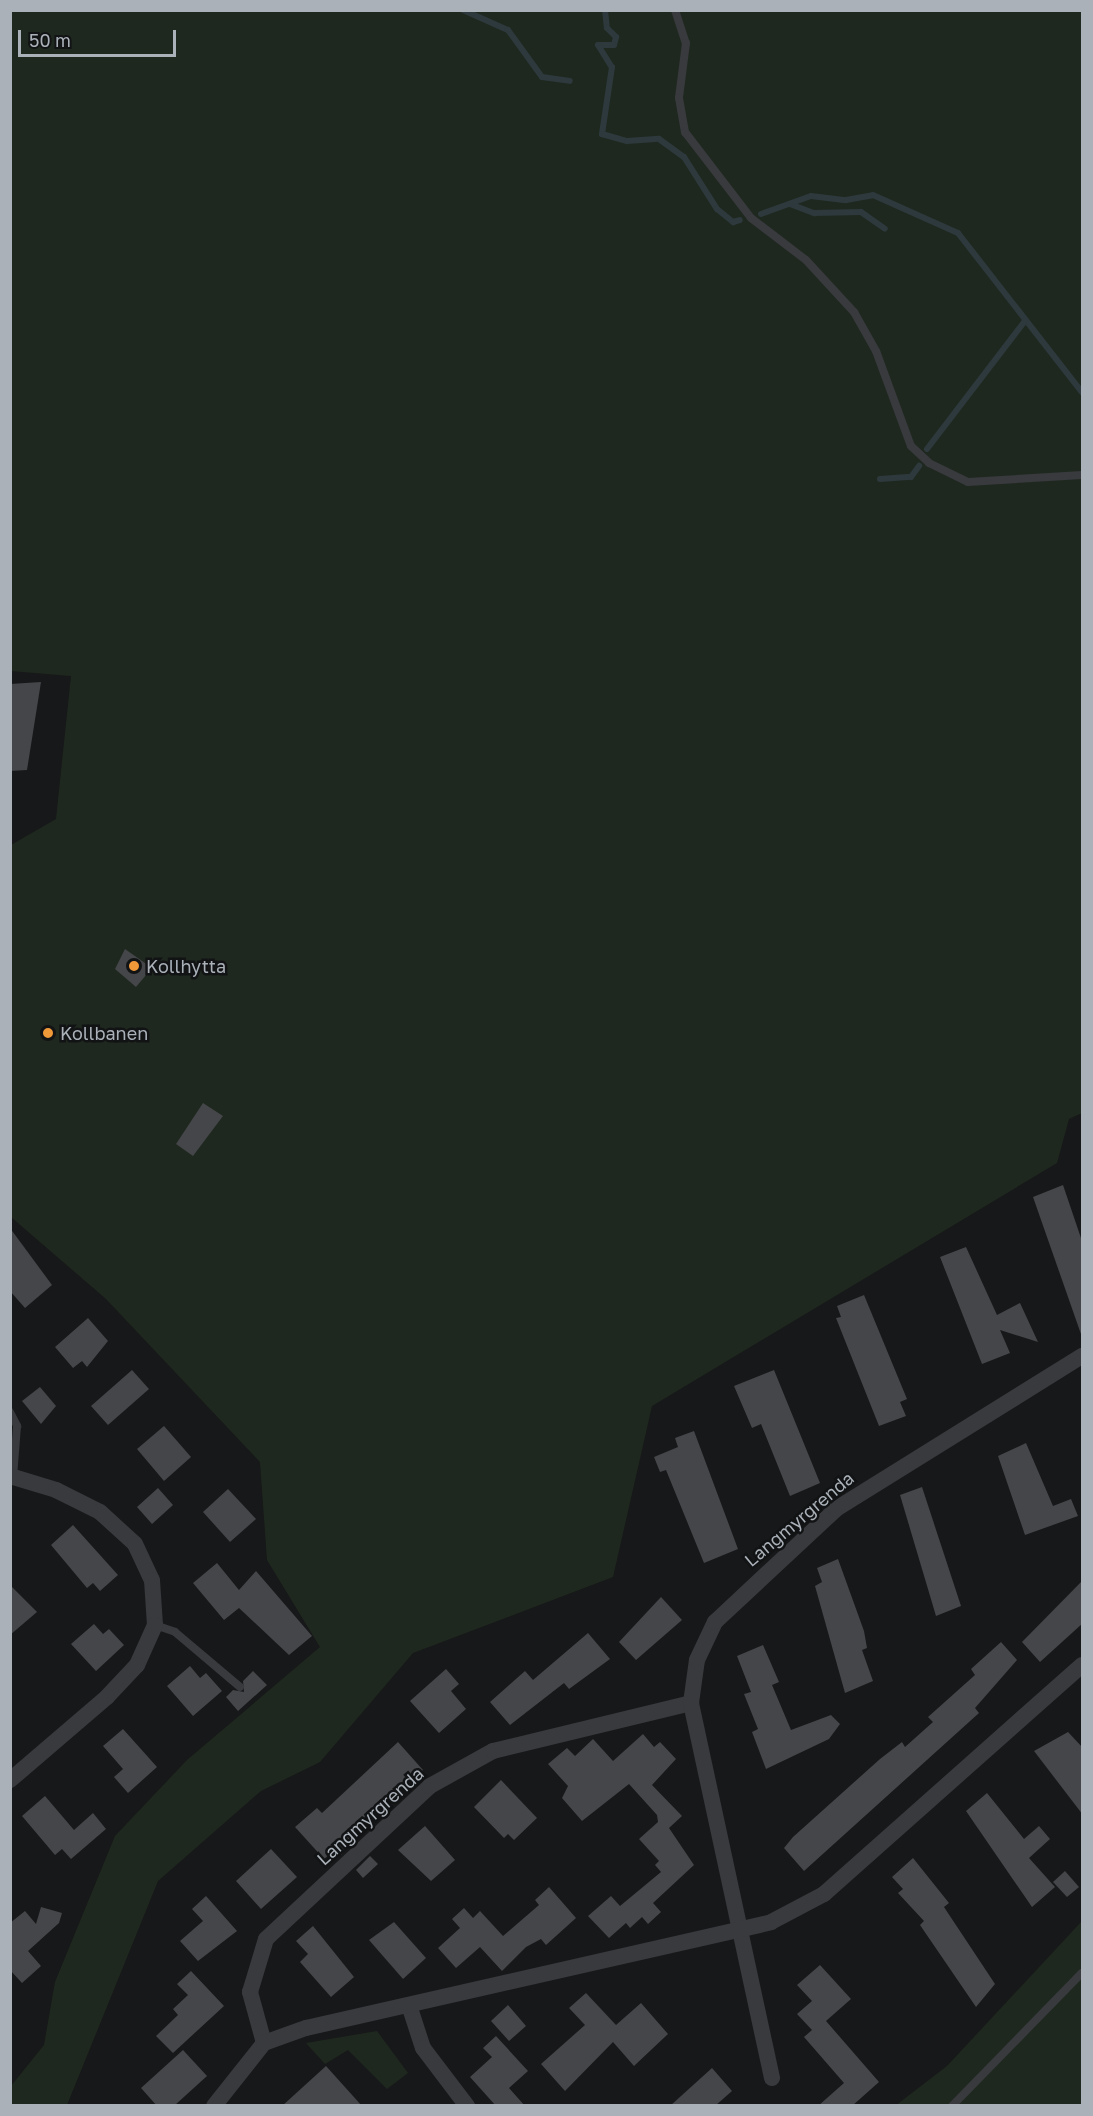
<!DOCTYPE html>
<style>
body{margin:0}
#map{position:relative;width:1093px;height:2116px;overflow:hidden;background:#171819;font-family:"Golos Text",sans-serif}
div>[style]{position:absolute}
[style*='--x']{left:calc(var(--x)*1px);top:calc(var(--y)*1px);width:calc(var(--w)*1px);rotate:calc(var(--a)*1deg)}
.green>*{inset:0;background:#1f281f}
.stream>*{height:6px;margin:-3px;padding:0 3px;transform-origin:3px;border-radius:3px;background:#2d393d}
.building>*{inset:0;background:#444649}
.lane>*{height:8px;margin:-4px;padding:0 4px;transform-origin:4px;border-radius:4px;background:#383a3e}
.street>*{height:16px;margin:-8px;padding:0 8px;transform-origin:8px;border-radius:8px;background:#383a3e}
.dots>*{width:16px;height:16px;translate:-50% -50%;box-sizing:border-box;border:3px solid #121314;border-radius:50%}
span{translate:-50% -50%;white-space:nowrap;text-align:center;line-height:1.15;-webkit-text-stroke:5px #121314;paint-order:stroke}
.poi-label{font-size:18px;color:#aab1b9}
.left{translate:0 -50%;text-align:left}
.street-label{font-size:18px;color:#aab1b9}
.frame{position:absolute;inset:0;border:12px solid #aab1b9;pointer-events:none}
.scale{position:absolute;left:18px;top:30px;width:158px;height:27px;box-sizing:border-box;border:3px solid #aab1b9;border-top:0;padding-left:8px;font-size:18px;line-height:21px;white-space:nowrap;color:#aab1b9;-webkit-text-stroke:4px #121314;paint-order:stroke}
</style>
<div id="map">
<div class="green">
<div style="clip-path:polygon(11px 11px,1082px 11px,1082px 1113px,1069px 1119px,1057px 1163px,652px 1406px,613px 1577px,413px 1653px,320px 1762px,261px 1791px,158px 1881px,67px 2105px,11px 2105px,11px 2086px,44px 2045px,55px 1982px,115px 1836px,187px 1760px,320px 1647px,267px 1560px,260px 1462px,106px 1299px,11px 1217px,11px 845px,56px 819px,71px 676px,11px 671px)"></div>
<div style="clip-path:polygon(1082px 1921px,1082px 2105px,895px 2106px,947px 2066px)"></div>
<div style="clip-path:polygon(377px 2031px,408px 2073px,387px 2089px,348px 2050px,325px 2064px,306px 2043px)"></div>
</div>
<div class="stream">
<div style="--x:463;--y:10;--w:49;--a:24"></div>
<div style="--x:508;--y:30;--w:58;--a:54.1"></div>
<div style="--x:542;--y:77;--w:28;--a:8"></div>
<div style="--x:605;--y:10;--w:18;--a:84"></div>
<div style="--x:607;--y:28;--w:13;--a:45"></div>
<div style="--x:616;--y:37;--w:8;--a:104"></div>
<div style="--x:614;--y:45;--w:16;--a:180"></div>
<div style="--x:598;--y:45;--w:26;--a:58"></div>
<div style="--x:612;--y:67;--w:68;--a:98.5"></div>
<div style="--x:602;--y:134;--w:26;--a:16"></div>
<div style="--x:627;--y:141;--w:32;--a:-4"></div>
<div style="--x:659;--y:139;--w:31;--a:36"></div>
<div style="--x:684;--y:157;--w:62;--a:57.6"></div>
<div style="--x:717;--y:209;--w:21;--a:39"></div>
<div style="--x:733;--y:222;--w:7;--a:-16"></div>
<div style="--x:790;--y:204;--w:26;--a:21"></div>
<div style="--x:814;--y:213;--w:47;--a:-1.2"></div>
<div style="--x:861;--y:212;--w:29;--a:35"></div>
<div style="--x:761;--y:214;--w:53;--a:-19.8"></div>
<div style="--x:811;--y:196;--w:35;--a:7"></div>
<div style="--x:846;--y:200;--w:27;--a:-10"></div>
<div style="--x:873;--y:195;--w:93;--a:24.1"></div>
<div style="--x:958;--y:233;--w:202;--a:52.1"></div>
<div style="--x:927;--y:449;--w:161;--a:-52.6"></div>
<div style="--x:880;--y:479;--w:31;--a:-4"></div>
<div style="--x:911;--y:477;--w:14;--a:-54"></div>
</div>
<div class="building">
<div style="clip-path:polygon(41px 682px,27px 770px,10px 771px,10px 684px)"></div>
<div style="clip-path:polygon(125px 949px,152px 968px,136px 987px,115px 969px)"></div>
<div style="clip-path:polygon(203px 1103px,223px 1116px,193px 1156px,176px 1144px)"></div>
<div style="clip-path:polygon(1063px 1185px,1083px 1244px,1082px 1337px,1033px 1197px)"></div>
<div style="clip-path:polygon(10px 1228px,52px 1285px,25px 1308px,10px 1291px)"></div>
<div style="clip-path:polygon(966px 1247px,997px 1315px,1020px 1303px,1038px 1342px,1000px 1330px,1010px 1353px,982px 1364px,940px 1257px)"></div>
<div style="clip-path:polygon(864px 1295px,907px 1399px,900px 1402px,906px 1416px,879px 1426px,836px 1318px,841px 1317px,837px 1306px)"></div>
<div style="clip-path:polygon(88px 1318px,108px 1341px,87px 1367px,82px 1361px,73px 1368px,55px 1347px)"></div>
<div style="clip-path:polygon(132px 1370px,149px 1389px,108px 1425px,91px 1406px)"></div>
<div style="clip-path:polygon(774px 1370px,820px 1483px,790px 1496px,761px 1424px,752px 1428px,734px 1386px)"></div>
<div style="clip-path:polygon(40px 1387px,56px 1406px,41px 1424px,22px 1401px)"></div>
<div style="clip-path:polygon(164px 1426px,191px 1457px,164px 1481px,137px 1449px)"></div>
<div style="clip-path:polygon(694px 1431px,738px 1549px,704px 1563px,666px 1470px,660px 1472px,654px 1457px,678px 1447px,675px 1438px)"></div>
<div style="clip-path:polygon(1026px 1443px,1053px 1506px,1071px 1499px,1078px 1516px,1025px 1535px,998px 1456px)"></div>
<div style="clip-path:polygon(922px 1487px,961px 1606px,936px 1616px,900px 1495px)"></div>
<div style="clip-path:polygon(158px 1488px,173px 1505px,152px 1524px,137px 1507px)"></div>
<div style="clip-path:polygon(228px 1489px,256px 1519px,230px 1542px,203px 1512px)"></div>
<div style="clip-path:polygon(73px 1525px,118px 1575px,100px 1591px,93px 1583px,87px 1588px,51px 1545px)"></div>
<div style="clip-path:polygon(838px 1559px,864px 1631px,867px 1648px,862px 1650px,873px 1681px,845px 1693px,815px 1586px,822px 1582px,817px 1568px)"></div>
<div style="clip-path:polygon(217px 1563px,239px 1590px,256px 1571px,312px 1636px,289px 1655px,239px 1608px,224px 1620px,193px 1583px)"></div>
<div style="clip-path:polygon(1083px 1580px,1083px 1623px,1040px 1662px,1022px 1642px)"></div>
<div style="clip-path:polygon(10px 1585px,37px 1612px,10px 1635px)"></div>
<div style="clip-path:polygon(661px 1597px,682px 1620px,636px 1660px,619px 1642px)"></div>
<div style="clip-path:polygon(94px 1624px,103px 1634px,109px 1629px,124px 1645px,96px 1671px,71px 1644px)"></div>
<div style="clip-path:polygon(588px 1633px,610px 1659px,569px 1689px,564px 1683px,510px 1725px,490px 1702px,525px 1671px,533px 1680px)"></div>
<div style="clip-path:polygon(1001px 1642px,1017px 1660px,975px 1708px,979px 1713px,804px 1871px,784px 1848px,793px 1837px,880px 1759px,902px 1742px,905px 1747px,933px 1722px,928px 1717px,975px 1675px,971px 1669px)"></div>
<div style="clip-path:polygon(763px 1645px,779px 1682px,772px 1685px,791px 1730px,831px 1715px,840px 1724px,829px 1739px,766px 1769px,752px 1732px,758px 1729px,744px 1694px,751px 1692px,737px 1656px)"></div>
<div style="clip-path:polygon(190px 1666px,200px 1678px,206px 1673px,222px 1691px,193px 1716px,167px 1686px)"></div>
<div style="clip-path:polygon(446px 1669px,459px 1684px,451px 1691px,466px 1709px,439px 1733px,410px 1701px)"></div>
<div style="clip-path:polygon(253px 1671px,267px 1685px,238px 1711px,226px 1697px,233px 1690px,244px 1692px,243px 1681px)"></div>
<div style="clip-path:polygon(123px 1729px,157px 1767px,128px 1793px,114px 1777px,123px 1769px,103px 1746px)"></div>
<div style="clip-path:polygon(1068px 1732px,1083px 1748px,1083px 1815px,1034px 1751px)"></div>
<div style="clip-path:polygon(643px 1734px,654px 1747px,660px 1742px,676px 1759px,652px 1785px,682px 1816px,669px 1828px,694px 1865px,653px 1903px,661px 1912px,648px 1924px,642px 1917px,630px 1928px,626px 1923px,609px 1938px,588px 1916px,611px 1896px,620px 1906px,661px 1872px,655px 1865px,659px 1861px,639px 1839px,658px 1822px,657px 1815px,629px 1784px,582px 1821px,562px 1798px,568px 1786px,548px 1764px,567px 1748px,575px 1756px,593px 1739px,613px 1761px)"></div>
<div style="clip-path:polygon(398px 1742px,423px 1770px,365px 1822px,341px 1855px,336px 1849px,324px 1859px,295px 1827px,317px 1808px,322px 1813px)"></div>
<div style="clip-path:polygon(501px 1780px,537px 1818px,514px 1840px,508px 1834px,504px 1838px,474px 1807px)"></div>
<div style="clip-path:polygon(987px 1793px,1024px 1839px,1039px 1826px,1050px 1839px,1029px 1858px,1055px 1887px,1032px 1907px,966px 1811px)"></div>
<div style="clip-path:polygon(45px 1796px,74px 1830px,93px 1813px,106px 1829px,71px 1859px,62px 1849px,55px 1855px,22px 1816px)"></div>
<div style="clip-path:polygon(425px 1826px,455px 1860px,431px 1881px,398px 1850px)"></div>
<div style="clip-path:polygon(271px 1849px,297px 1877px,261px 1909px,236px 1881px)"></div>
<div style="clip-path:polygon(370px 1856px,378px 1864px,363px 1878px,356px 1870px)"></div>
<div style="clip-path:polygon(913px 1858px,949px 1903px,944px 1907px,995px 1984px,976px 2007px,920px 1925px,924px 1921px,898px 1893px,903px 1889px,892px 1877px)"></div>
<div style="clip-path:polygon(1065px 1871px,1079px 1887px,1067px 1897px,1053px 1882px)"></div>
<div style="clip-path:polygon(549px 1887px,576px 1918px,546px 1945px,541px 1939px,526px 1947px,502px 1971px,480px 1947px,456px 1968px,438px 1948px,460px 1928px,452px 1919px,464px 1908px,473px 1918px,480px 1911px,503px 1936px,539px 1905px,535px 1900px)"></div>
<div style="clip-path:polygon(206px 1896px,237px 1931px,198px 1961px,180px 1941px,203px 1921px,192px 1909px)"></div>
<div style="clip-path:polygon(41px 1907px,62px 1913px,59px 1923px,28px 1951px,41px 1966px,22px 1983px,10px 1970px,10px 1923px,25px 1911px,36px 1924px)"></div>
<div style="clip-path:polygon(394px 1922px,426px 1958px,403px 1979px,369px 1940px)"></div>
<div style="clip-path:polygon(313px 1926px,354px 1977px,331px 1997px,300px 1962px,308px 1954px,296px 1941px)"></div>
<div style="clip-path:polygon(820px 1965px,851px 1999px,826px 2021px,879px 2082px,852px 2106px,818px 2106px,844px 2083px,804px 2037px,812px 2030px,797px 2014px,812px 2001px,797px 1985px)"></div>
<div style="clip-path:polygon(191px 1971px,224px 2006px,173px 2053px,156px 2036px,178px 2015px,173px 2009px,188px 1995px,177px 1984px)"></div>
<div style="clip-path:polygon(586px 1993px,616px 2025px,641px 2003px,668px 2034px,634px 2066px,613px 2042px,565px 2091px,541px 2064px,585px 2025px,569px 2008px)"></div>
<div style="clip-path:polygon(508px 2005px,526px 2026px,509px 2041px,491px 2021px)"></div>
<div style="clip-path:polygon(496px 2036px,528px 2071px,509px 2088px,525px 2106px,496px 2106px,470px 2077px,492px 2057px,483px 2048px)"></div>
<div style="clip-path:polygon(183px 2050px,207px 2076px,174px 2106px,157px 2106px,141px 2088px)"></div>
<div style="clip-path:polygon(326px 2066px,362px 2106px,282px 2106px)"></div>
<div style="clip-path:polygon(712px 2068px,732px 2091px,715px 2106px,670px 2106px)"></div>
</div>
<div class="lane">
<div style="--x:675;--y:10;--w:35;--a:72"></div>
<div style="--x:686;--y:43;--w:55;--a:97.3"></div>
<div style="--x:679;--y:98;--w:35;--a:80"></div>
<div style="--x:685;--y:132;--w:108;--a:52.5"></div>
<div style="--x:751;--y:218;--w:69;--a:37.4"></div>
<div style="--x:806;--y:260;--w:71;--a:47.3"></div>
<div style="--x:854;--y:312;--w:45;--a:60.6"></div>
<div style="--x:876;--y:351;--w:101;--a:69.8"></div>
<div style="--x:911;--y:446;--w:25;--a:43"></div>
<div style="--x:929;--y:463;--w:43;--a:26"></div>
<div style="--x:968;--y:482;--w:114;--a:-3.5"></div>
<div style="--x:10;--y:1412;--w:16;--a:63"></div>
<div style="--x:17;--y:1426;--w:51;--a:94.5"></div>
<div style="--x:155;--y:1625;--w:21;--a:19"></div>
<div style="--x:175;--y:1632;--w:85;--a:40.2"></div>
<div style="--x:952;--y:2106;--w:186;--a:-45.7"></div>
</div>
<div class="street">
<div style="--x:10;--y:1476;--w:48;--a:16.9"></div>
<div style="--x:56;--y:1490;--w:49;--a:26.6"></div>
<div style="--x:100;--y:1512;--w:47;--a:42.4"></div>
<div style="--x:135;--y:1544;--w:40;--a:65"></div>
<div style="--x:152;--y:1580;--w:45;--a:86.2"></div>
<div style="--x:155;--y:1625;--w:44;--a:114.2"></div>
<div style="--x:137;--y:1665;--w:44;--a:133.2"></div>
<div style="--x:107;--y:1697;--w:128;--a:139.4"></div>
<div style="--x:409;--y:2005;--w:45;--a:72"></div>
<div style="--x:423;--y:2048;--w:73;--a:52.8"></div>
<div style="--x:264;--y:2043;--w:53;--a:-105.4"></div>
<div style="--x:250;--y:1992;--w:55;--a:-73.2"></div>
<div style="--x:266;--y:1939;--w:224;--a:-43"></div>
<div style="--x:430;--y:1786;--w:72;--a:-29.1"></div>
<div style="--x:493;--y:1751;--w:204;--a:-13.6"></div>
<div style="--x:772;--y:2078;--w:384;--a:-102.2"></div>
<div style="--x:691;--y:1703;--w:43;--a:-82.1"></div>
<div style="--x:697;--y:1660;--w:42;--a:-64.7"></div>
<div style="--x:715;--y:1622;--w:166;--a:-43"></div>
<div style="--x:836;--y:1509;--w:290;--a:-31.9"></div>
<div style="--x:214;--y:2106;--w:80;--a:-51.6"></div>
<div style="--x:264;--y:2043;--w:45;--a:-19.7"></div>
<div style="--x:306;--y:2028;--w:477;--a:-12.8"></div>
<div style="--x:771;--y:1922;--w:60;--a:-27.8"></div>
<div style="--x:824;--y:1894;--w:345;--a:-41.6"></div>
</div>
<div class="dots">
<div style="left:134px;top:966px;background:#f09939"></div>
<div style="left:48px;top:1033px;background:#f09939"></div>
</div>
<div class="poi-label">
<span class="left" style="left:146px;top:966px">Kollhytta</span>
<span class="left" style="left:60px;top:1033px">Kollbanen</span>
</div>
<div class="street-label">
<span style="left:799px;top:1519px;rotate:-40deg">Langmyrgrenda</span>
<span style="left:370px;top:1816px;rotate:-42deg">Langmyrgrenda</span>
</div>
<div class="frame"></div>
<div class="scale">50 m</div>
</div>
